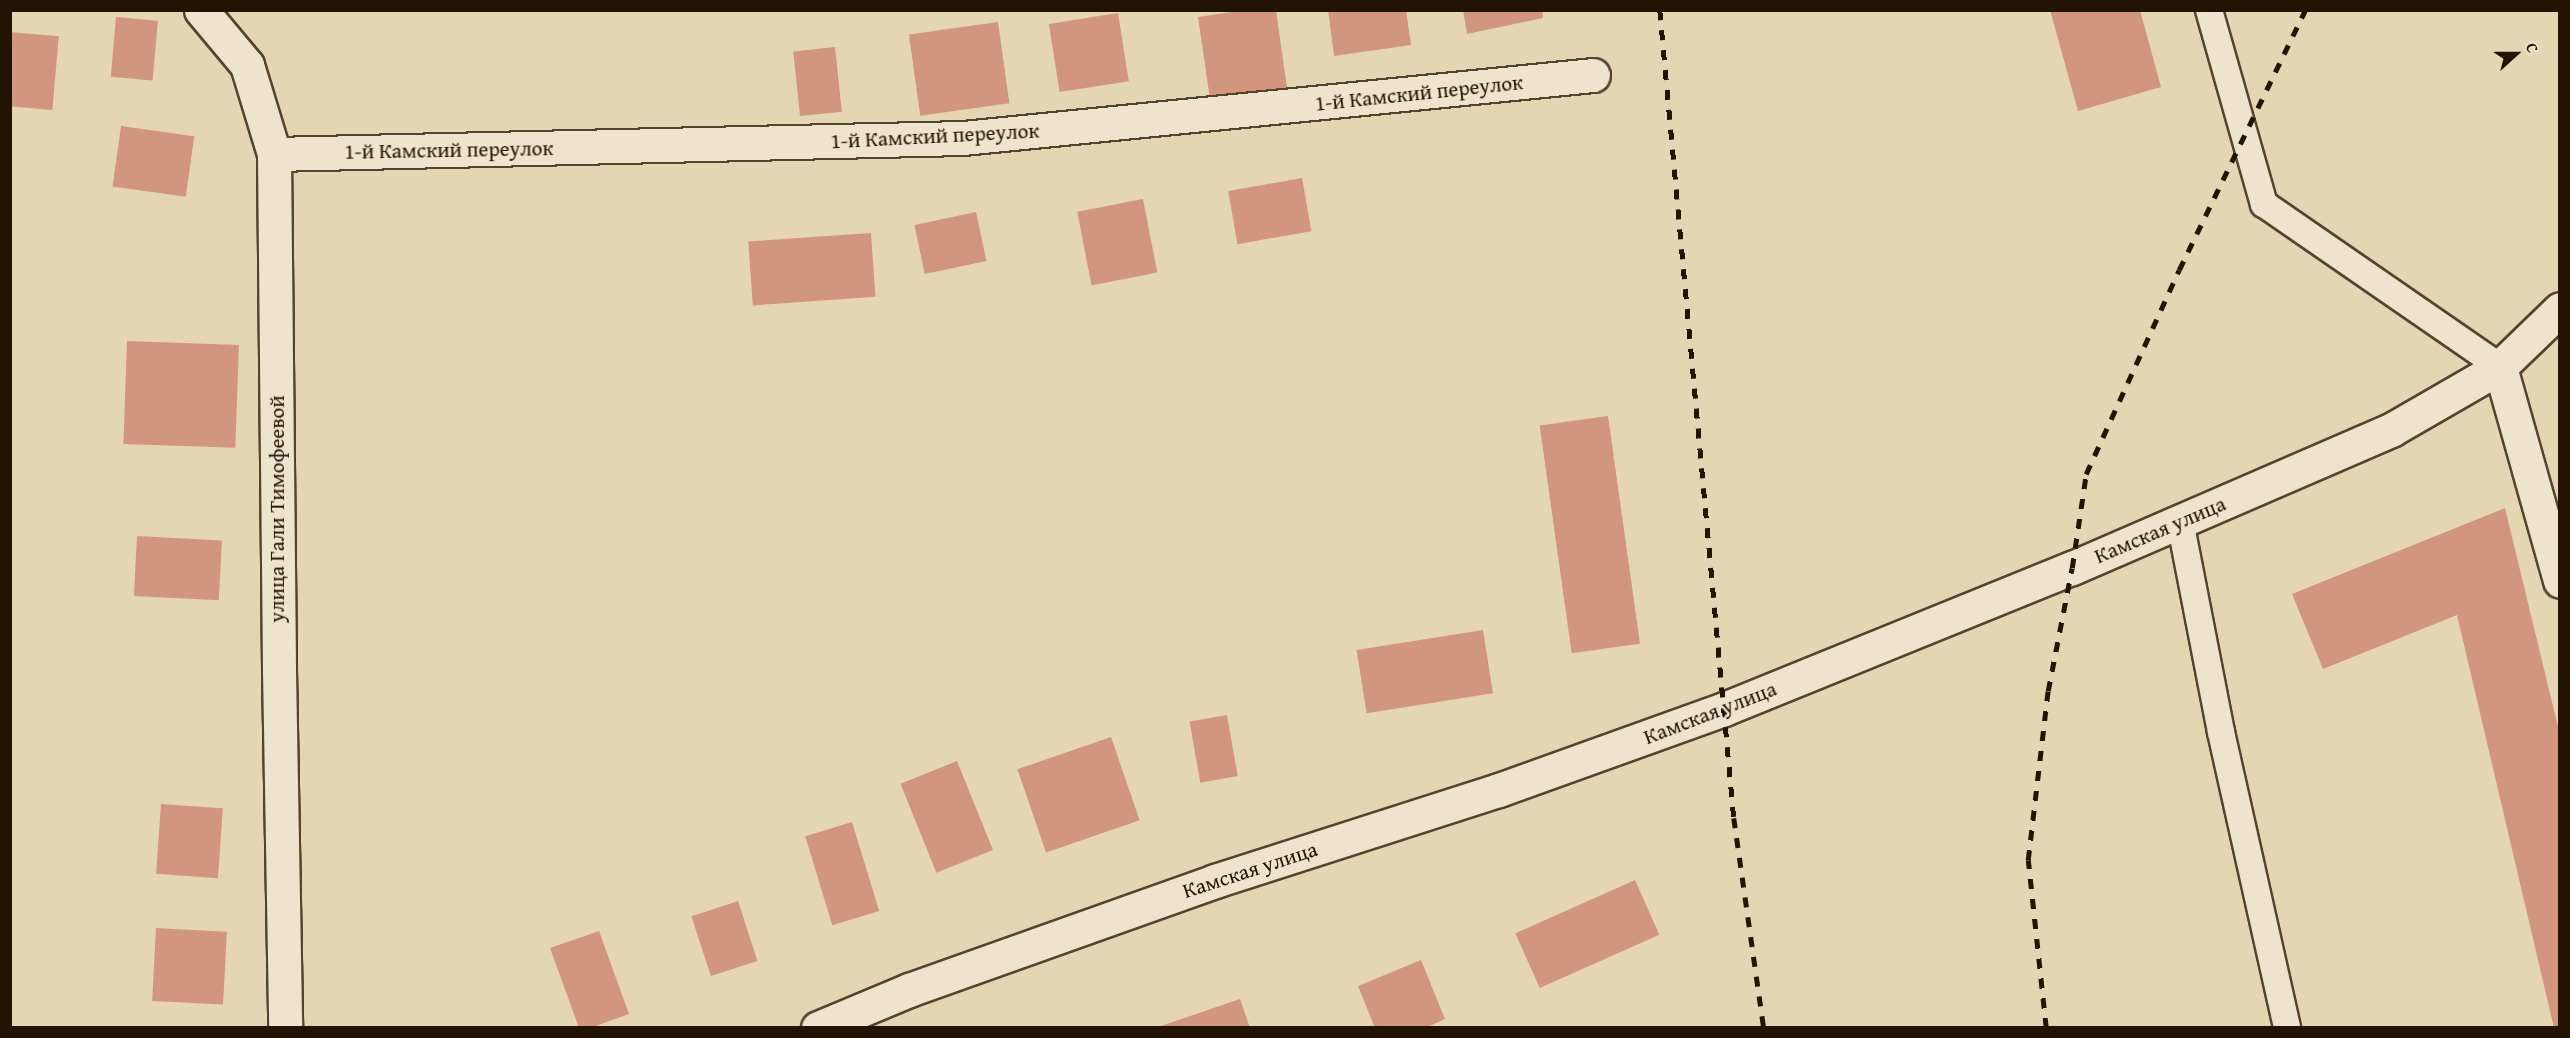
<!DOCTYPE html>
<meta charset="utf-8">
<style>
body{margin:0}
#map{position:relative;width:2570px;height:1038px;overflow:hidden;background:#e5d6b3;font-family:"Gentium Book Plus",serif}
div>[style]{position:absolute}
.building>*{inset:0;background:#d2967f;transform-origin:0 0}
.roads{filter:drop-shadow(2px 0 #53442f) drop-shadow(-2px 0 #53442f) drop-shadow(0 2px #53442f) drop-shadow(0 -2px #53442f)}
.lane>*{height:26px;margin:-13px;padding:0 13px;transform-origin:13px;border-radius:13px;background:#eee4ce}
.street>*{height:33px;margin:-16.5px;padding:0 16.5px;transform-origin:16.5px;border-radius:16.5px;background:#eee4ce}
.secondary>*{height:33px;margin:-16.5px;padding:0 16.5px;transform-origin:16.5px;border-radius:16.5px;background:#eee4ce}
.rail>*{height:4.5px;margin-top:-2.25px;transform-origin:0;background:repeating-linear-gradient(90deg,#221303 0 10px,transparent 0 20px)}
span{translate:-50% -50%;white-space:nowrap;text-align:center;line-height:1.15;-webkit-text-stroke:4.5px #eee4ce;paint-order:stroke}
.street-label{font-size:21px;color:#221303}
.frame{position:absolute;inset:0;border:12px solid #221303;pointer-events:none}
.north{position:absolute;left:2486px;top:24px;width:60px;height:60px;-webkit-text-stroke:4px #eee4ce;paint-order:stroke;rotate:69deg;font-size:16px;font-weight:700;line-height:24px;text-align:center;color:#221303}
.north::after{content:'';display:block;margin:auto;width:21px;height:27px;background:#221303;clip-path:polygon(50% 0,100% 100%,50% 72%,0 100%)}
</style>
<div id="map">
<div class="building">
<i style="clip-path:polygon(1245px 10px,1276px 10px,1287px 88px,1210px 99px,1198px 17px)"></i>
<i style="clip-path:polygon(1328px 10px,1406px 10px,1411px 45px,1334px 56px)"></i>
<i style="clip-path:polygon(1463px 10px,1542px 10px,1543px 18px,1467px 34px)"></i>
<i style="clip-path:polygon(2050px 10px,2140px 10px,2161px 87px,2078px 111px)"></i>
<i style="left:1118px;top:13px;width:69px;height:70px;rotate:81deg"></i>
<i style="left:116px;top:17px;width:42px;height:60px;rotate:5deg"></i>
<i style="left:998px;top:22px;width:82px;height:90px;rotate:82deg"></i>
<i style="left:10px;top:32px;width:49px;height:74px;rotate:5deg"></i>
<i style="left:835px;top:47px;width:65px;height:42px;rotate:84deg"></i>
<i style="left:121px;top:126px;width:74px;height:61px;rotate:8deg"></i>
<i style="left:1302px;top:178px;width:54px;height:75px;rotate:80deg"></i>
<i style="left:1143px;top:199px;width:75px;height:67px;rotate:79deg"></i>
<i style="left:976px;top:212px;width:50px;height:63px;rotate:78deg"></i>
<i style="left:871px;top:233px;width:64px;height:123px;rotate:86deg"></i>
<i style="left:127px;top:341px;width:112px;height:103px;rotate:2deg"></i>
<i style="left:1608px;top:416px;width:230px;height:69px;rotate:82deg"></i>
<i style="clip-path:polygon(2505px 508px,2560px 735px,2560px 1028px,2554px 1028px,2457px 615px,2323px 669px,2292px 594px)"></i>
<i style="left:137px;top:536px;width:85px;height:60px;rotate:3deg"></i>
<i style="left:1483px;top:630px;width:64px;height:128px;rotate:81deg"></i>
<i style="left:1227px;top:715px;width:62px;height:38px;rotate:80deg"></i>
<i style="left:1111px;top:737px;width:88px;height:99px;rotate:71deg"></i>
<i style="left:957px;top:761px;width:96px;height:61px;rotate:68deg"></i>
<i style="left:161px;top:804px;width:62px;height:70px;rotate:4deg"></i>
<i style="left:852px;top:822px;width:93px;height:49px;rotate:73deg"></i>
<i style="left:1635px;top:880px;width:60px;height:131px;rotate:66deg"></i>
<i style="left:738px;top:901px;width:63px;height:49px;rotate:72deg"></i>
<i style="left:156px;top:928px;width:71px;height:73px;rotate:3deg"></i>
<i style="clip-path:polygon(599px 931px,629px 1014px,590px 1028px,579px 1028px,550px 948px)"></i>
<i style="clip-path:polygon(1421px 960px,1445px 1019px,1425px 1028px,1375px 1028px,1358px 986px)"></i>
<i style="clip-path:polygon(1240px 999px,1250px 1028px,1158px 1028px,1158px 1027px)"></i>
</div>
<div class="roads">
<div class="lane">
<i style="left:2209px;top:10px;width:202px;rotate:74.2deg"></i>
<i style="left:2264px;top:204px;width:287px;rotate:34.6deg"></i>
<i style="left:2180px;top:521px;width:215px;rotate:79deg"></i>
<i style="left:2221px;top:732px;width:303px;rotate:77.4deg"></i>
</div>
<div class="street">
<i style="left:201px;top:10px;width:72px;rotate:50.1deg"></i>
<i style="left:247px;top:65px;width:93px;rotate:73.1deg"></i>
<i style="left:274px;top:154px;width:516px;rotate:89.44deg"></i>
<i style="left:279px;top:670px;width:358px;rotate:89deg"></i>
<i style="left:274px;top:154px;width:689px;rotate:-1.33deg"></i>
<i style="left:963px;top:138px;width:633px;rotate:-5.71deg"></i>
<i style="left:2500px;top:367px;width:222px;rotate:74.3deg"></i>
</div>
<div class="secondary">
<i style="left:818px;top:1028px;width:99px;rotate:-22.7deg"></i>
<i style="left:909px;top:990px;width:325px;rotate:-19.6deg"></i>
<i style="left:1215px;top:881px;width:298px;rotate:-17.8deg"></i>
<i style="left:1499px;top:790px;width:239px;rotate:-19.8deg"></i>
<i style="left:1724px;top:709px;width:375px;rotate:-22.1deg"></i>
<i style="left:2072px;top:568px;width:348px;rotate:-23.4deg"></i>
<i style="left:2391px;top:430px;width:126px;rotate:-30deg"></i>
<i style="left:2500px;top:367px;width:83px;rotate:-44deg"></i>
</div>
</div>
<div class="rail">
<i style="left:1660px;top:10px;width:811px;rotate:84.77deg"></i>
<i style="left:1734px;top:818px;width:212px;rotate:81.9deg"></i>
<i style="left:2046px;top:1028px;width:169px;rotate:-96.1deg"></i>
<i style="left:2028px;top:860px;width:170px;rotate:-83.3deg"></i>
<i style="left:2048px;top:691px;width:125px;rotate:-79deg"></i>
<i style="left:2072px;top:568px;width:95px;rotate:-81.5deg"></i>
<i style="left:2086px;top:474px;width:224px;rotate:-65.5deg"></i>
<i style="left:2179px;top:270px;width:289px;rotate:-64.1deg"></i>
</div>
<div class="street-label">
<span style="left:1419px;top:93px;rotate:-6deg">1-й Камский переулок</span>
<span style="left:935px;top:136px;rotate:-3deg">1-й Камский переулок</span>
<span style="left:449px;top:150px;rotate:-1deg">1-й Камский переулок</span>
<span style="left:277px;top:509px;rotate:-90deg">улица Гали Тимофеевой</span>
<span style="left:2160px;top:530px;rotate:-23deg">Камская улица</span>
<span style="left:1710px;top:713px;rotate:-21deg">Камская улица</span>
<span style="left:1250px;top:870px;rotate:-18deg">Камская улица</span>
</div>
<div class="frame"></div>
<div class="north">С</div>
</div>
